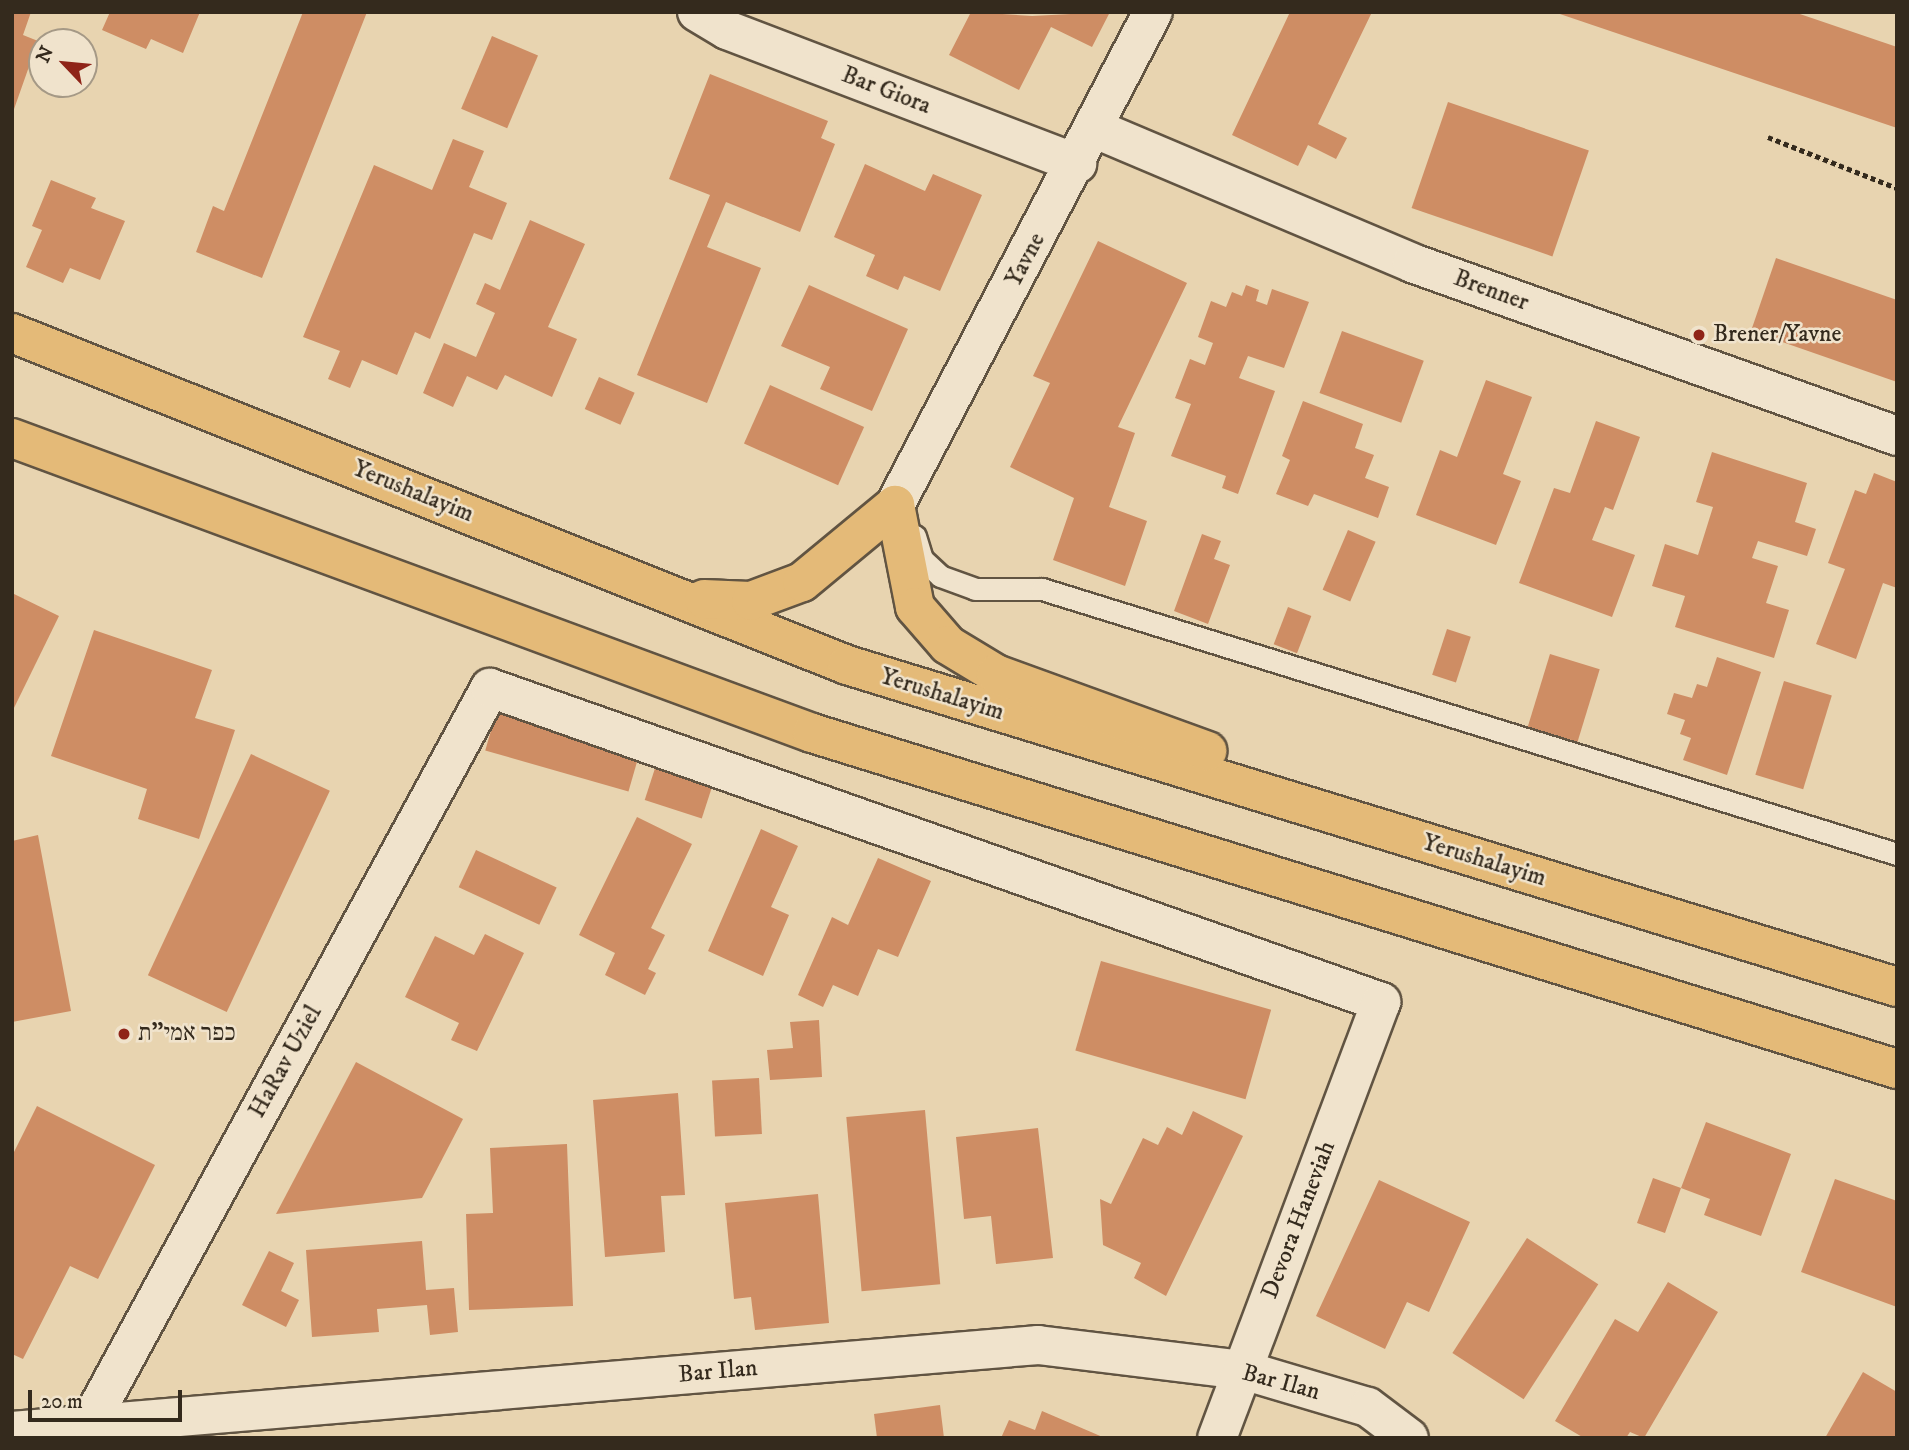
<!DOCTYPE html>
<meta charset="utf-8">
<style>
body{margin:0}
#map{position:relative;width:1909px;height:1450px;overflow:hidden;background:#e8d4b0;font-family:"IM FELL DW Pica","Frank Ruhl Libre",serif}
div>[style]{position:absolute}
.building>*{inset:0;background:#ce8d64;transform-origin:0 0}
.path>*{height:4.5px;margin-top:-2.25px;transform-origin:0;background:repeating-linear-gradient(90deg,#342a1d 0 5px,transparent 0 8.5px)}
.roads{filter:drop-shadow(2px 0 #615442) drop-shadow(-2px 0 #615442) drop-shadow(0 2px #615442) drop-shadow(0 -2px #615442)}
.service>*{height:21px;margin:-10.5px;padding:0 10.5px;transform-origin:10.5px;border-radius:10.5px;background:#f0e3cc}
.minor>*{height:38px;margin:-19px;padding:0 19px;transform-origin:19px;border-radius:19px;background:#f0e3cc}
.trunk>*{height:38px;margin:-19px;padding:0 19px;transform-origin:19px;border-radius:19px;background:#e4ba78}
.dots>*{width:19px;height:19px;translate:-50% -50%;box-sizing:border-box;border:4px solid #f0e3cc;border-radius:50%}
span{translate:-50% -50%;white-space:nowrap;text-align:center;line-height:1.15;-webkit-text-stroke:5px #f0e3cc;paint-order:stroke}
.street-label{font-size:24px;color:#342a1d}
.poi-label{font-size:24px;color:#342a1d}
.left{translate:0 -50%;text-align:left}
.frame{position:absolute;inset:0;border:14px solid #342a1d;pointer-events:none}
.north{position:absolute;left:28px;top:28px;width:70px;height:70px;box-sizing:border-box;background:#f0e3cc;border:2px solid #a59986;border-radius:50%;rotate:296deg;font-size:19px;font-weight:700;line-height:28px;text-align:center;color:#342a1d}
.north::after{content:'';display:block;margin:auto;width:24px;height:32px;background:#8f2418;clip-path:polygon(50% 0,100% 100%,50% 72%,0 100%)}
.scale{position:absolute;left:28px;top:1390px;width:154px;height:32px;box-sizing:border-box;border:4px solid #342a1d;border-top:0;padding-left:9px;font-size:21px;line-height:24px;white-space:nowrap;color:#342a1d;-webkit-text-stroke:5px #f0e3cc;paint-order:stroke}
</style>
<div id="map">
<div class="building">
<i style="clip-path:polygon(12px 12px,31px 12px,23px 35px,38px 41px,13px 112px)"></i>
<i style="clip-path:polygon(110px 12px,200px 12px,183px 53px,151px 39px,146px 49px,102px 30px)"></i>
<i style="clip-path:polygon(303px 12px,367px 12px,262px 278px,196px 252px,213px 206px,224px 211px)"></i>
<i style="clip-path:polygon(971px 12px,1032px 16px,1110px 12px,1092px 47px,1051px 27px,1019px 90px,949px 55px)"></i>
<i style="clip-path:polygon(1290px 12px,1372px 12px,1318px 124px,1347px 138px,1336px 159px,1308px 145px,1298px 166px,1232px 135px)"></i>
<i style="clip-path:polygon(1554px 12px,1794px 12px,1897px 47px,1897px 128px)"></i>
<i style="left:492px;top:36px;width:50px;height:79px;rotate:23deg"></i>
<i style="clip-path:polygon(710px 74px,828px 121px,821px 138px,835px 144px,800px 232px,726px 202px,707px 247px,761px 268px,707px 403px,637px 375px,710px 195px,669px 179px)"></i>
<i style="left:1448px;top:102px;width:149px;height:112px;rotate:19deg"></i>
<i style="clip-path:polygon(453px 139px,484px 151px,469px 187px,507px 203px,492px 240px,474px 233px,430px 339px,415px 332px,397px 375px,362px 360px,350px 388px,328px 379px,340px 351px,303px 337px,374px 165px,432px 190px)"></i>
<i style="clip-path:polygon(865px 164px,925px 191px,933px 174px,982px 195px,940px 291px,904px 276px,898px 290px,866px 276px,875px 255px,834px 237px)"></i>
<i style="clip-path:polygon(51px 180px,96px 198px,91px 208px,125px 221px,100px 280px,70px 268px,63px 283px,26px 267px,42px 230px,32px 226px)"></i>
<i style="clip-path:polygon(530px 220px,585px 244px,548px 327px,577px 339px,552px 397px,505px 375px,497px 390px,467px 376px,453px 407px,423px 393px,444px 343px,476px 357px,495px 313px,476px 304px,485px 283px,500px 290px)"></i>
<i style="clip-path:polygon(1098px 241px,1187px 283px,1118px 427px,1135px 433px,1109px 507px,1147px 521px,1125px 586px,1053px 560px,1074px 498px,1010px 467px,1050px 383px,1033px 376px)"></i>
<i style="clip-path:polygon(1776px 258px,1897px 300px,1897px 382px,1751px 331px)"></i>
<i style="clip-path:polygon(809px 285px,908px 329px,872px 411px,820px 389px,830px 367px,781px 346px)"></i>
<i style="clip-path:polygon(1246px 285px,1259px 290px,1256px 301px,1267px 305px,1272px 289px,1309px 302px,1284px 368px,1248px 356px,1239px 378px,1275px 391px,1238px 494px,1222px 488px,1226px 476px,1171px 456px,1191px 404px,1175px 398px,1190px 359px,1205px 365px,1213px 343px,1198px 337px,1211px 301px,1226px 307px,1232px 292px,1242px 296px)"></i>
<i style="left:1342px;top:331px;width:87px;height:66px;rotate:20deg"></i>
<i style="left:599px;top:377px;width:39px;height:35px;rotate:24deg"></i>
<i style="clip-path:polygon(1486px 380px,1532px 397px,1503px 474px,1521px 481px,1496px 545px,1416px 515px,1440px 450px,1457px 457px)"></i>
<i style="left:770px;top:385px;width:103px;height:64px;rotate:24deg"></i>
<i style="clip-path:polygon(1303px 401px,1363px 424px,1355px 448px,1374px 455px,1365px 478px,1389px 487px,1378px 518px,1314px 494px,1308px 506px,1276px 494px,1290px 460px,1282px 456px)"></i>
<i style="clip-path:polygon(1596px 421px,1640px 437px,1613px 510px,1605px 507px,1592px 540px,1635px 555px,1612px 617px,1519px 583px,1554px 488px,1570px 493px)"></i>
<i style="clip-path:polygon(1712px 452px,1807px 483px,1795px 522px,1816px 529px,1807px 556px,1758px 541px,1752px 558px,1778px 566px,1766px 603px,1789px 610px,1774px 658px,1675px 627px,1685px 596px,1652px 586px,1665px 544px,1698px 555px,1713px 507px,1696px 502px)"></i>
<i style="clip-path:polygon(1874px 473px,1897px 482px,1897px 588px,1883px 583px,1856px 659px,1816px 644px,1845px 569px,1828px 563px,1855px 490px,1866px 494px)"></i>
<i style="left:1348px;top:530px;width:30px;height:65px;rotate:23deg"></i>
<i style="clip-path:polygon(1202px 534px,1221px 541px,1214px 559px,1230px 565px,1208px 624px,1174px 611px)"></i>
<i style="clip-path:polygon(12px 593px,59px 616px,12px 712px)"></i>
<i style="left:1288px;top:607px;width:25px;height:40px;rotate:21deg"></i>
<i style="left:1447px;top:629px;width:25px;height:48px;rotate:18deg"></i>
<i style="clip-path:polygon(94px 630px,212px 670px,195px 718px,235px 730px,199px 839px,138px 819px,147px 789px,51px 756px)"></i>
<i style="left:1550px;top:654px;width:52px;height:76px;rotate:17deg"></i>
<i style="clip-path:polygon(1717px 657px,1761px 672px,1727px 775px,1683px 760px,1691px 738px,1680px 734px,1685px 720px,1667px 714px,1674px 693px,1692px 698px,1697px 684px,1707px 687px)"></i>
<i style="left:1784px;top:681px;width:50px;height:98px;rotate:17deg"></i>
<i style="left:496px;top:713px;width:149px;height:39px;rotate:16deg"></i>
<i style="left:251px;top:754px;width:87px;height:244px;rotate:25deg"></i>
<i style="left:658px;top:759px;width:60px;height:43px;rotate:18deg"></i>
<i style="clip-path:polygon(637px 817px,692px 844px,651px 928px,665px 935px,648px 969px,656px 973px,645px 995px,605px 975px,615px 953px,579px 935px)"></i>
<i style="clip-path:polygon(761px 829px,798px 846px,771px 907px,789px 915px,763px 976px,708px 951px)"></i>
<i style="clip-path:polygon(38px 835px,71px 1011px,12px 1022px,12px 841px)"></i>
<i style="left:476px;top:850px;width:89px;height:41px;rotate:25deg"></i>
<i style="clip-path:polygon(878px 858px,931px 881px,898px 957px,878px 949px,858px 996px,833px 985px,823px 1007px,798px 995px,832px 917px,848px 925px)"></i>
<i style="clip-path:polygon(485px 934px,524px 953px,477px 1051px,451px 1040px,459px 1023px,405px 997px,435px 936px,474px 955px)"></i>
<i style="left:1101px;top:961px;width:177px;height:93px;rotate:16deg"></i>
<i style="clip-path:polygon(819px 1020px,822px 1077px,770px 1080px,767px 1050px,793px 1048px,790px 1022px)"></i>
<i style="clip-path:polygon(356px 1062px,463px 1119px,422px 1198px,276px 1214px)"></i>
<i style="left:759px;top:1078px;width:56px;height:47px;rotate:87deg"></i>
<i style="clip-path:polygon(678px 1093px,685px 1195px,661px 1196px,665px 1252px,605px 1257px,593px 1100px)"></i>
<i style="clip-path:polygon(37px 1106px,155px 1165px,98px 1279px,70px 1266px,23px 1359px,12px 1354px,12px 1156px)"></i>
<i style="left:925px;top:1110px;width:175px;height:79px;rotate:85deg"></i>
<i style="clip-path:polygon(1193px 1111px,1243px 1136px,1166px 1296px,1134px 1278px,1141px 1263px,1103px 1245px,1100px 1199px,1111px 1204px,1143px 1138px,1158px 1145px,1167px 1127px,1182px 1135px)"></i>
<i style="clip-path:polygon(1706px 1122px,1791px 1154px,1761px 1236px,1704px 1215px,1710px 1199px,1681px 1188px,1665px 1233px,1637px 1223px,1653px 1178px,1681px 1188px)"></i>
<i style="clip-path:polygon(1038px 1128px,1053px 1258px,996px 1264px,991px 1216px,964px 1219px,956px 1137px)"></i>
<i style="clip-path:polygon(567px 1144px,573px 1306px,469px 1310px,466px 1214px,493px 1213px,490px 1148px)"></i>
<i style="clip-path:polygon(1835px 1179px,1897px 1201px,1897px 1307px,1801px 1272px)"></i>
<i style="clip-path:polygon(1379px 1180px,1470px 1222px,1429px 1312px,1407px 1302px,1385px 1349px,1316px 1316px)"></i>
<i style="clip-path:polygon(818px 1194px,829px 1323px,755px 1330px,751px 1297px,734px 1299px,725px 1203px)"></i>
<i style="left:1527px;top:1238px;width:85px;height:137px;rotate:33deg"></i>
<i style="clip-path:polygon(422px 1241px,426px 1290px,454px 1288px,458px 1332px,430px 1335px,427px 1305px,377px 1309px,379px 1332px,312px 1337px,306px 1250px)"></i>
<i style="clip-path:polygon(269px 1251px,294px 1263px,281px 1291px,299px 1300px,286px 1327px,242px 1305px)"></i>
<i style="clip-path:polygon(1668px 1282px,1718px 1312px,1644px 1438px,1630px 1432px,1626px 1438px,1584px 1438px,1555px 1421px,1615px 1319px,1638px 1332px)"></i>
<i style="clip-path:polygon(1863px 1372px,1897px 1392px,1897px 1438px,1825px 1438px)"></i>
<i style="clip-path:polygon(940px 1405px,944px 1438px,877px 1438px,874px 1414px)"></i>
<i style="clip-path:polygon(1042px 1411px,1105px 1438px,1001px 1438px,1009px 1420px,1035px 1430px)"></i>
</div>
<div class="path">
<i style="left:1768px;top:137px;width:139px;rotate:21.6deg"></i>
</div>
<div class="roads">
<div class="service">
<i style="left:915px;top:536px;width:24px;rotate:73deg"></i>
<i style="left:922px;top:559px;width:25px;rotate:43deg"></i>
<i style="left:940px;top:576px;width:37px;rotate:20deg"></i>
<i style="left:975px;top:589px;width:67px"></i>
<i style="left:1042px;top:589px;width:895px;rotate:17.22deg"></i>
</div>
<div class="minor">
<i style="left:697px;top:12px;width:35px;rotate:31deg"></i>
<i style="left:727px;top:30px;width:375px;rotate:20.9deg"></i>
<i style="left:1093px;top:128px;width:346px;rotate:22.9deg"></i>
<i style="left:1412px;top:263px;width:515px;rotate:19.63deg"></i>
<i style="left:895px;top:505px;width:556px;rotate:-62.38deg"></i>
<i style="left:12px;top:1431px;width:1030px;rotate:-4.79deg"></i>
<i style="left:1038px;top:1345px;width:207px;rotate:7deg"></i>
<i style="left:1243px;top:1370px;width:130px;rotate:16.5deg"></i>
<i style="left:1368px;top:1407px;width:51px;rotate:37.1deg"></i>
<i style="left:93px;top:1438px;width:16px;rotate:-101deg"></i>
<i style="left:90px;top:1422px;width:836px;rotate:-61.41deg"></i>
<i style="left:490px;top:688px;width:945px;rotate:19.41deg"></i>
<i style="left:1381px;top:1002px;width:466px;rotate:110.6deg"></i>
</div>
<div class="trunk">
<i style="left:12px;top:333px;width:899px;rotate:21.68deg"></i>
<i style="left:847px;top:665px;width:1098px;rotate:17.05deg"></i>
<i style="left:12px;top:438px;width:853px;rotate:20.24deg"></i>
<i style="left:812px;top:733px;width:1136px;rotate:17.21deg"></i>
<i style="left:895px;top:505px;width:104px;rotate:78.9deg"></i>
<i style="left:915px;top:607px;width:50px;rotate:49deg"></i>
<i style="left:948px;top:645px;width:56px;rotate:31.1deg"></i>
<i style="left:996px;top:674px;width:225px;rotate:20deg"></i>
<i style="left:704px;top:599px;width:47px;rotate:2.4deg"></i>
<i style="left:751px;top:601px;width:54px;rotate:-20.4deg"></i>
<i style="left:802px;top:582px;width:121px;rotate:-39.6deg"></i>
</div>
</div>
<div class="dots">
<i style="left:1699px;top:335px;background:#8f2418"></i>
<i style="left:124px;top:1034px;background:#8f2418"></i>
</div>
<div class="street-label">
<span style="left:886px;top:91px;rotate:21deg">Bar Giora</span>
<span style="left:1026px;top:260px;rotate:-62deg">Yavne</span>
<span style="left:1491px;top:291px;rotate:20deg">Brenner</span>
<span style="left:413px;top:492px;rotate:22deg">Yerushalayim</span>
<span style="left:942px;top:695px;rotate:17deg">Yerushalayim</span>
<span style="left:1484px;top:861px;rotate:17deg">Yerushalayim</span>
<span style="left:286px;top:1062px;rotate:-61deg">HaRav Uziel</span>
<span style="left:1299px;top:1220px;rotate:-69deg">Devora Haneviah</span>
<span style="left:718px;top:1372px;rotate:-5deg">Bar Ilan</span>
<span style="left:1281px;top:1383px;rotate:15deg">Bar Ilan</span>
</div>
<div class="poi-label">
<span class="left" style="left:1713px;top:335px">Brener/Yavne</span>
<span class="left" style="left:138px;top:1034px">כפר אמי"ת</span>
</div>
<div class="frame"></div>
<div class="north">N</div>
<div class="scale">20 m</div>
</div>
